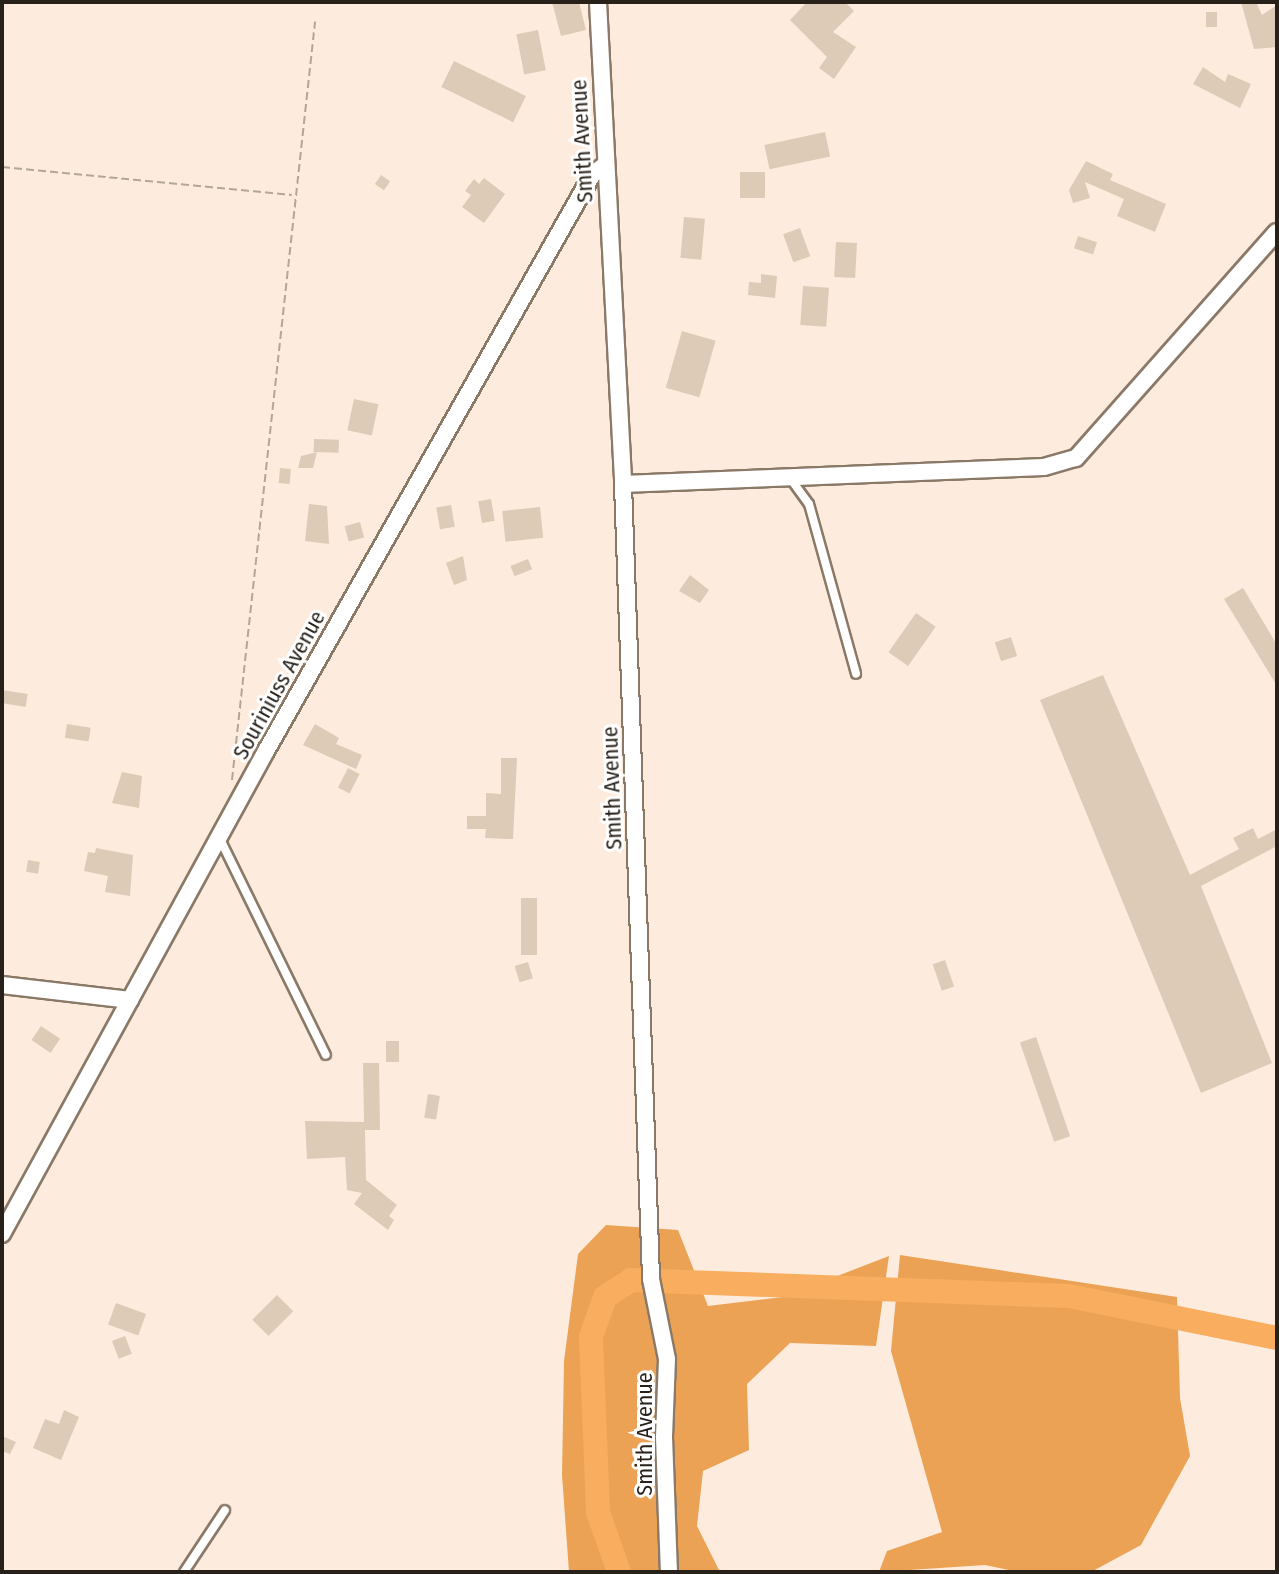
<!DOCTYPE html>
<style>
body{margin:0}
#map{position:relative;width:1279px;height:1574px;overflow:hidden;background:#fdecdd;font-family:"Fira Sans Condensed",sans-serif}
div>[style]{position:absolute}
.forest>*{inset:0;background:#eca254}
.river>*{height:24px;margin:-12px;padding:0 12px;transform-origin:12px;border-radius:12px;background:#f8ad5f}
.building>*{inset:0;background:#ddcab7;transform-origin:0 0}
.path>*{height:2px;margin-top:-1px;transform-origin:0;background:repeating-linear-gradient(90deg,#b2a599 0 8px,transparent 0 12px)}
.roads{filter:drop-shadow(2px 0 #8b7968) drop-shadow(-2px 0 #8b7968) drop-shadow(0 2px #8b7968) drop-shadow(0 -2px #8b7968)}
.service>*{height:8px;margin:-4px;padding:0 4px;transform-origin:4px;border-radius:4px;background:#fff}
.minor>*{height:16px;margin:-8px;padding:0 8px;transform-origin:8px;border-radius:8px;background:#fff}
span{translate:-50% -50%;white-space:nowrap;text-align:center;line-height:1.15;-webkit-text-stroke:6px #fff;paint-order:stroke}
.street-label{font-size:22px;color:#28211a}
.frame{position:absolute;inset:0;border:4px solid #28211a;pointer-events:none}
</style>
<div id="map">
<div class="forest">
<i style="clip-path:polygon(606px 1225px,678px 1230px,708px 1306px,783px 1297px,889px 1256px,876px 1346px,790px 1343px,747px 1384px,749px 1450px,703px 1471px,697px 1526px,720px 1572px,569px 1572px,562px 1475px,564px 1361px,578px 1254px)"></i>
<i style="clip-path:polygon(900px 1255px,1177px 1297px,1180px 1398px,1190px 1456px,1141px 1545px,1091px 1572px,1018px 1572px,985px 1565px,879px 1572px,887px 1551px,942px 1532px,891px 1351px)"></i>
</div>
<div class="river">
<i style="left:619px;top:1572px;width:64px;rotate:-109.3deg"></i>
<i style="left:598px;top:1512px;width:175px;rotate:-92.3deg"></i>
<i style="left:591px;top:1337px;width:42px;rotate:-70.7deg"></i>
<i style="left:605px;top:1297px;width:31px;rotate:-33deg"></i>
<i style="left:631px;top:1280px;width:438px;rotate:2.1deg"></i>
<i style="left:1069px;top:1296px;width:212px;rotate:11.4deg"></i>
</div>
<div class="building">
<i style="clip-path:polygon(552px 2px,579px 2px,586px 30px,561px 36px)"></i>
<i style="clip-path:polygon(807px 2px,845px 2px,854px 11px,833px 32px,856px 47px,834px 79px,819px 68px,827px 57px,790px 20px)"></i>
<i style="clip-path:polygon(1241px 2px,1256px 2px,1262px 15px,1277px 5px,1277px 47px,1254px 49px)"></i>
<i style="left:1206px;top:12px;width:11px;height:15px"></i>
<i style="left:538px;top:30px;width:41px;height:22px;rotate:79deg"></i>
<i style="left:454px;top:61px;width:80px;height:29px;rotate:26deg"></i>
<i style="clip-path:polygon(1203px 67px,1225px 82px,1228px 74px,1251px 84px,1240px 108px,1193px 84px)"></i>
<i style="left:825px;top:132px;width:25px;height:62px;rotate:78deg"></i>
<i style="clip-path:polygon(1086px 161px,1113px 174px,1110px 180px,1166px 204px,1155px 232px,1117px 216px,1124px 199px,1085px 182px,1090px 198px,1073px 203px,1069px 190px)"></i>
<i style="left:740px;top:172px;width:25px;height:26px"></i>
<i style="left:381px;top:175px;width:11px;height:11px;rotate:34deg"></i>
<i style="clip-path:polygon(484px 178px,505px 194px,484px 223px,462px 207px,471px 195px,465px 191px,474px 179px,479px 184px)"></i>
<i style="left:684px;top:217px;width:21px;height:41px;rotate:5deg"></i>
<i style="left:800px;top:228px;width:30px;height:18px;rotate:70deg"></i>
<i style="left:1078px;top:236px;width:20px;height:13px;rotate:18deg"></i>
<i style="left:836px;top:242px;width:21px;height:35px;rotate:3deg"></i>
<i style="clip-path:polygon(761px 274px,777px 276px,775px 298px,748px 295px,749px 282px,761px 283px)"></i>
<i style="left:803px;top:286px;width:26px;height:39px;rotate:4deg"></i>
<i style="left:682px;top:331px;width:35px;height:59px;rotate:16deg"></i>
<i style="left:354px;top:399px;width:25px;height:32px;rotate:12deg"></i>
<i style="left:314px;top:439px;width:25px;height:13px;rotate:2deg"></i>
<i style="clip-path:polygon(317px 452px,313px 468px,298px 468px,301px 456px)"></i>
<i style="left:280px;top:468px;width:11px;height:15px;rotate:5deg"></i>
<i style="left:491px;top:499px;width:22px;height:13px;rotate:80deg"></i>
<i style="clip-path:polygon(309px 504px,327px 506px,329px 544px,305px 541px)"></i>
<i style="left:451px;top:505px;width:22px;height:15px;rotate:80deg"></i>
<i style="left:540px;top:507px;width:31px;height:38px;rotate:84deg"></i>
<i style="left:360px;top:522px;width:16px;height:16px;rotate:75deg"></i>
<i style="clip-path:polygon(463px 556px,467px 580px,454px 585px,446px 563px)"></i>
<i style="left:528px;top:559px;width:11px;height:19px;rotate:68deg"></i>
<i style="clip-path:polygon(690px 575px,709px 590px,700px 603px,679px 591px)"></i>
<i style="clip-path:polygon(1243px 588px,1277px 645px,1277px 686px,1224px 599px)"></i>
<i style="left:916px;top:613px;width:24px;height:48px;rotate:35deg"></i>
<i style="left:1011px;top:637px;width:20px;height:17px;rotate:72deg"></i>
<i style="clip-path:polygon(1103px 675px,1190px 875px,1239px 849px,1233px 838px,1253px 828px,1258px 839px,1277px 829px,1277px 846px,1201px 886px,1272px 1063px,1201px 1093px,1040px 700px)"></i>
<i style="left:2px;top:690px;width:26px;height:13px;rotate:9deg"></i>
<i style="left:67px;top:724px;width:24px;height:14px;rotate:9deg"></i>
<i style="clip-path:polygon(315px 724px,339px 738px,336px 744px,362px 755px,356px 769px,303px 745px)"></i>
<i style="clip-path:polygon(501px 758px,517px 758px,513px 839px,485px 838px,486px 829px,467px 829px,467px 816px,486px 816px,486px 793px,501px 794px)"></i>
<i style="left:348px;top:768px;width:13px;height:22px;rotate:27deg"></i>
<i style="clip-path:polygon(122px 772px,142px 776px,139px 808px,112px 803px)"></i>
<i style="clip-path:polygon(96px 848px,133px 855px,130px 896px,105px 892px,108px 876px,84px 871px,88px 852px,95px 853px)"></i>
<i style="left:28px;top:860px;width:12px;height:12px;rotate:9deg"></i>
<i style="left:521px;top:898px;width:16px;height:57px"></i>
<i style="left:945px;top:960px;width:28px;height:13px;rotate:71deg"></i>
<i style="left:528px;top:962px;width:17px;height:14px;rotate:73deg"></i>
<i style="left:41px;top:1026px;width:23px;height:17px;rotate:34deg"></i>
<i style="left:1036px;top:1037px;width:105px;height:17px;rotate:71deg"></i>
<i style="left:386px;top:1041px;width:13px;height:21px"></i>
<i style="clip-path:polygon(363px 1063px,379px 1063px,380px 1130px,365px 1130px,366px 1180px,397px 1205px,389px 1216px,394px 1220px,388px 1230px,354px 1204px,362px 1193px,347px 1190px,345px 1157px,307px 1159px,305px 1121px,364px 1122px)"></i>
<i style="left:428px;top:1094px;width:12px;height:24px;rotate:9deg"></i>
<i style="left:277px;top:1295px;width:23px;height:35px;rotate:45deg"></i>
<i style="left:116px;top:1303px;width:32px;height:23px;rotate:20deg"></i>
<i style="left:125px;top:1336px;width:19px;height:14px;rotate:69deg"></i>
<i style="clip-path:polygon(64px 1410px,79px 1417px,61px 1460px,33px 1448px,45px 1419px,59px 1424px)"></i>
<i style="clip-path:polygon(2px 1436px,16px 1442px,10px 1454px,2px 1451px)"></i>
</div>
<div class="path">
<i style="left:2px;top:167px;width:291px;rotate:5.5deg"></i>
<i style="left:232px;top:780px;width:763px;rotate:-83.75deg"></i>
</div>
<div class="roads">
<div class="service">
<i style="left:790px;top:478px;width:32px;rotate:54deg"></i>
<i style="left:809px;top:504px;width:176px;rotate:74.5deg"></i>
<i style="left:221px;top:841px;width:238px;rotate:63.9deg"></i>
<i style="left:184px;top:1572px;width:74px;rotate:-56.5deg"></i>
</div>
<div class="minor">
<i style="left:598px;top:2px;width:483px;rotate:87deg"></i>
<i style="left:623px;top:484px;width:795px;rotate:87.98deg"></i>
<i style="left:651px;top:1279px;width:82px;rotate:78.7deg"></i>
<i style="left:667px;top:1359px;width:78px;rotate:92.2deg"></i>
<i style="left:664px;top:1437px;width:135px;rotate:87.9deg"></i>
<i style="left:623px;top:484px;width:421px;rotate:-2.3deg"></i>
<i style="left:1044px;top:467px;width:33px;rotate:-16deg"></i>
<i style="left:1076px;top:458px;width:302px;rotate:-48.4deg"></i>
<i style="left:2px;top:985px;width:129px;rotate:6.7deg"></i>
<i style="left:2px;top:1234px;width:550px;rotate:-61.34deg"></i>
<i style="left:266px;top:751px;width:662px;rotate:-60.49deg"></i>
<i style="left:592px;top:175px;width:16px;rotate:-38deg"></i>
</div>
</div>
<div class="street-label">
<span style="left:582px;top:141px;rotate:-93deg">Smith Avenue</span>
<span style="left:279px;top:685px;rotate:-61deg">Souriniuss Avenue</span>
<span style="left:612px;top:788px;rotate:-92deg">Smith Avenue</span>
<span style="left:645px;top:1434px;rotate:-90deg">Smith Avenue</span>
</div>
<div class="frame"></div>
</div>
